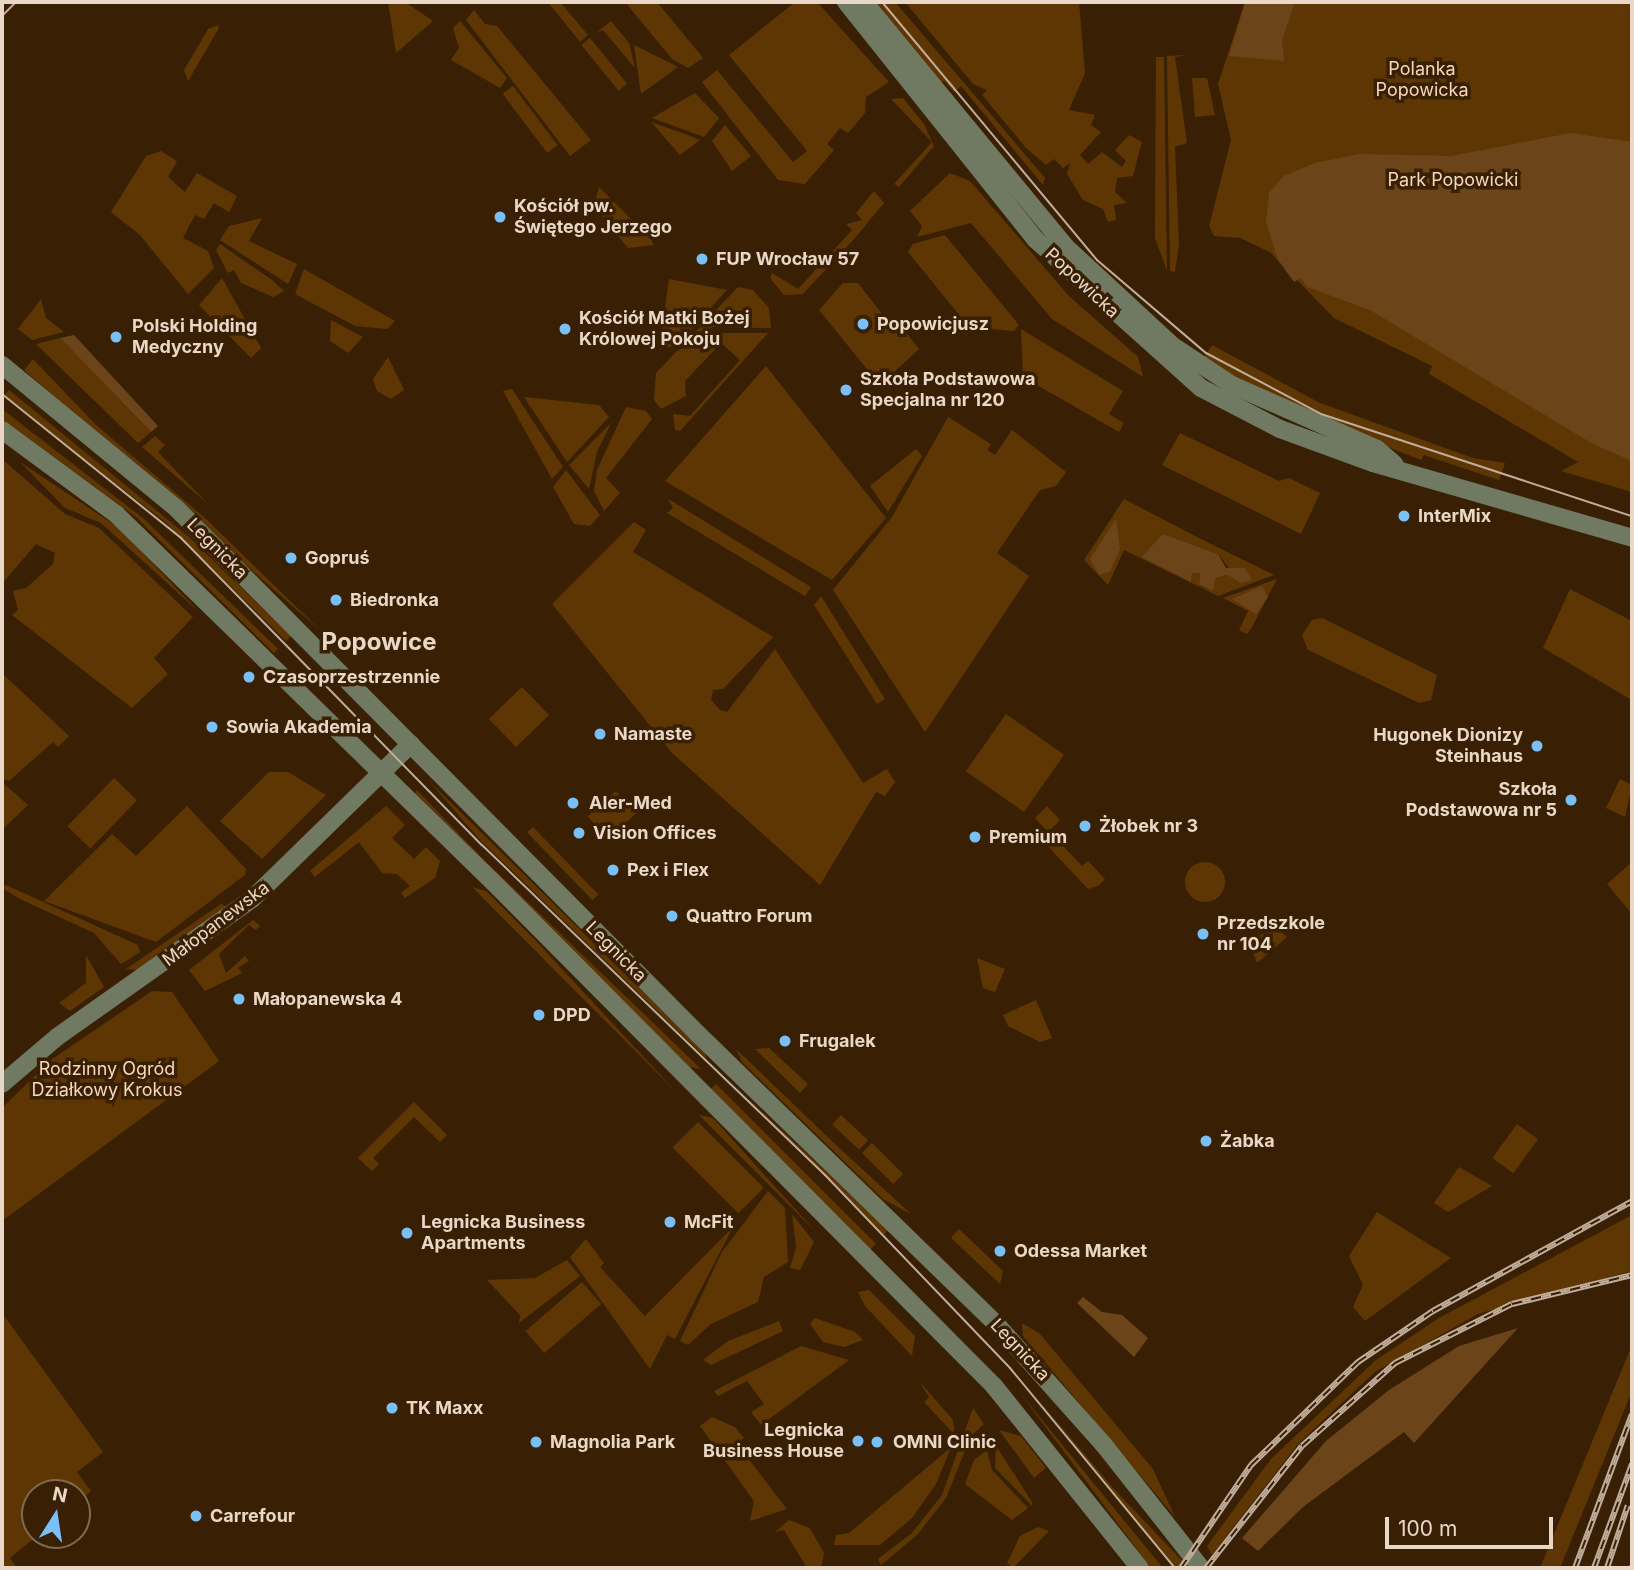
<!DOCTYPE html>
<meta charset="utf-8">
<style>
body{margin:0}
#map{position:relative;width:1634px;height:1570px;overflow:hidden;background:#392004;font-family:Inter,sans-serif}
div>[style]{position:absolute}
.green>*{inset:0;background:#5e3604;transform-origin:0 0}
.round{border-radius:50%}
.forest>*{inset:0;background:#6b441a}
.secondary>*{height:18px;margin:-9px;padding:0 9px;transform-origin:9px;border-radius:9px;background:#707961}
.tram>*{height:2px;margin:-1px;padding:0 1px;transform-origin:1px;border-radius:1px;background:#c0ad9b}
.rail>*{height:6px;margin-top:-3px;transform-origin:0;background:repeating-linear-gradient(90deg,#392004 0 10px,#c0ad9b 0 20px);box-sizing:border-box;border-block:2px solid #c0ad9b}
.dots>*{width:19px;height:19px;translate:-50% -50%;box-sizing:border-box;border:4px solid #392004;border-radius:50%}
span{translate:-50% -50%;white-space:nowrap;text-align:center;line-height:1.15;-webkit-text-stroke:7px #392004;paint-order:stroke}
.park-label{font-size:18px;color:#f7d8bc}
.poi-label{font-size:18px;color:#e9d8c8;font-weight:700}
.left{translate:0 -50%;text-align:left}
.right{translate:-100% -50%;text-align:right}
.street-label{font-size:18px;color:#e9d8c8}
.district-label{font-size:24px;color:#e9d8c8;font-weight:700}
.frame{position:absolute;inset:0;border:4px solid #e9d8c8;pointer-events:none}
.north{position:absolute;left:21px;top:1479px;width:70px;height:70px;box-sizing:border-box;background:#392004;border:2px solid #7f6a52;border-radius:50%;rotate:12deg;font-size:19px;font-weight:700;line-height:28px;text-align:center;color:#e9d8c8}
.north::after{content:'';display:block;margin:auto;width:24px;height:32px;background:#79bff8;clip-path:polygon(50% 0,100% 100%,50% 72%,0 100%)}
.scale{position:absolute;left:1385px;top:1517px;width:168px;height:32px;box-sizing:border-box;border:4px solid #e9d8c8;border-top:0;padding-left:9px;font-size:21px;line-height:24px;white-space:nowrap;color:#e9d8c8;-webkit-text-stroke:5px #392004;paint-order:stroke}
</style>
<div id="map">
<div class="green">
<i style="clip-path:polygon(388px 2px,405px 2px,433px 21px,396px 53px)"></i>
<i style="clip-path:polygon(548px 2px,560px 2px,588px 35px,580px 42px)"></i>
<i style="clip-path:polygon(625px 2px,657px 2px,703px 58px,688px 68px,672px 59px)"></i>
<i style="clip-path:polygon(795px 2px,817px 2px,889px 82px,866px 97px,865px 113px,848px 133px,840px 128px,827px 144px,834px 150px,805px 184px,778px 180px,702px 82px,717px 70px,793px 162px,807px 151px,729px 55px)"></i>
<i style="clip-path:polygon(870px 2px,895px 2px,1045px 178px,1043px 185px,961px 86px,954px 92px,944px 81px,938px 85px)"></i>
<i style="clip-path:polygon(905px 2px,1079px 2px,1085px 73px,1069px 110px,1095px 115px,1091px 125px,1101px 132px,1080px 155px,1088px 164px,1102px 152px,1122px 167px,1126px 161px,1115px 150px,1129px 135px,1142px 142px,1133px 176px,1117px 178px,1115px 192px,1127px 203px,1114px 205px,1116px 220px,1108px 222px,1103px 209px,1083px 200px,1067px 174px,1070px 163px,1063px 168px,1054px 159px,1046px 165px,1026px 148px,982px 95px,987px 90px,973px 84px)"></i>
<i style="clip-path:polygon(1245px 2px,1632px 2px,1632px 492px,1561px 471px,1578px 462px,1429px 374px,1432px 366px,1334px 318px,1270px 252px,1240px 238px,1214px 236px,1209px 226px,1231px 140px,1218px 84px)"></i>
<i style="clip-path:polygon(474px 10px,485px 24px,497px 26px,591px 140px,570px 156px,466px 20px)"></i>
<i style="clip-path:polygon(460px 21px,507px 78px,500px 88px,451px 60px,459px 48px,453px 28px)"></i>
<i style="clip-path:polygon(611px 21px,629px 43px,635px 68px,603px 30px,596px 33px)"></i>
<i style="clip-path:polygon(218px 25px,219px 28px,188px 81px,184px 70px,208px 29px)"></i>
<i style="left:590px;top:38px;width:59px;height:11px;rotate:51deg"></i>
<i style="clip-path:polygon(634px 45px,678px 67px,641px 94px)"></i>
<i style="clip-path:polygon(1187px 55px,1175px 57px,1187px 143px,1175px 147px,1179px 244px,1175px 272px,1170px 271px,1167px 56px)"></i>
<i style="clip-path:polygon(1156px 57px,1164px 57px,1167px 271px,1155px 238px)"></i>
<i style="clip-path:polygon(1192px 78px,1207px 78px,1215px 115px,1195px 117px)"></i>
<i style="left:513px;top:86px;width:74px;height:13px;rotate:53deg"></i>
<i style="clip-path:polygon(695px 93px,719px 118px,704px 137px,652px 118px)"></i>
<i style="clip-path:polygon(903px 98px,924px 124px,934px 146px,899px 187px,894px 184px,932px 142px,891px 99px)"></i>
<i style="clip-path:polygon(651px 122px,688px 135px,700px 140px,680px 155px)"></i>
<i style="clip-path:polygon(725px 125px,751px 156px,732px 171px,712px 141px)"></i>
<i style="clip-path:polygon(161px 151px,177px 161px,168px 177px,185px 192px,197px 173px,237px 196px,229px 212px,214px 203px,204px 219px,195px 215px,183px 238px,208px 251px,214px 268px,188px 294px,140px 235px,111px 212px,146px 156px)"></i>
<i style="clip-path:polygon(950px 173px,970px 181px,1068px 295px,1138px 357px,1143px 377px,1052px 319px,971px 223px,917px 237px,922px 226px,910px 211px)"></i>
<i style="clip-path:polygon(599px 187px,649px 237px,654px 245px,628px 248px,594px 206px)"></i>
<i style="clip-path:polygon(874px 191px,884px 203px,855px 238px,803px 294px,784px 295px,770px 278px,772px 273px,798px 289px,852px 230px,846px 224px,862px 220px,856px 213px)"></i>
<i style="clip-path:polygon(262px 218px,249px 241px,297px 264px,288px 284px,220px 240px,229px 226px)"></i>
<i style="clip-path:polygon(945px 235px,1019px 325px,1014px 331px,969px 327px,908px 252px,913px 244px)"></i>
<i style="clip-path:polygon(220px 244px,272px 280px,284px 291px,273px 297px,241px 283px,234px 270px,228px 273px,216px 250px)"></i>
<i style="clip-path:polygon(304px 269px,395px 321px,387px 329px,355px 326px,295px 294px)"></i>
<i style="clip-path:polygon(222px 278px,261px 348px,251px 358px,199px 305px)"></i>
<i style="clip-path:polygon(669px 279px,727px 290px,676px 346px,659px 349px)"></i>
<i style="clip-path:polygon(843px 283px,858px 283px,889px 323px,896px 320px,919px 349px,880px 385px,819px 310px)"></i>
<i style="clip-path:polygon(738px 287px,753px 290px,769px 308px,771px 328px,713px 327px,684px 344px)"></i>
<i style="clip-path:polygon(41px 299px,46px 318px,64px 332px,32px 340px,18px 329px)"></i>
<i style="clip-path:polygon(331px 320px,363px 337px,348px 353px,330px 341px)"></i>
<i style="clip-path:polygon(1021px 329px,1123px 391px,1109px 414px,1124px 423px,1119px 432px,1023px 377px)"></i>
<i style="clip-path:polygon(715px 333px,768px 333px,680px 431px,675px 430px,673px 414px,690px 416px,740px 360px,721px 343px,685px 381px,686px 396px,661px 409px,654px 400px,656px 373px,677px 351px)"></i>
<i style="clip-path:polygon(60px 338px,151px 432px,138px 443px,36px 344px)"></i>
<i style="clip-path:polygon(1212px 345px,1320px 403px,1473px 458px,1505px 463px,1499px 480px,1424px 455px,1421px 460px,1291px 409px,1203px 359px)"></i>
<i style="clip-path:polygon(388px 357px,404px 390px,391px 399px,377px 391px,373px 379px)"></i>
<i style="clip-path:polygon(33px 359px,95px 424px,206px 519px,322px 632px,24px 370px)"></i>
<i style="clip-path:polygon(766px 366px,886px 518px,832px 580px,665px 481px)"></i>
<i style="clip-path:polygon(512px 389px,563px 467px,552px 479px,503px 391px)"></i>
<i style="clip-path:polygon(9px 390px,189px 537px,291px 636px,286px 641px,165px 522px,25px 413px,5px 395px)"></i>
<i style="clip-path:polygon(524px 397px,599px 405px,609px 417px,567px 462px)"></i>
<i style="clip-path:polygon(626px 407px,646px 411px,652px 419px,606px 478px,620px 493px,604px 511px,594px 491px,597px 470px)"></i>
<i style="clip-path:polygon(2px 409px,144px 519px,278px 649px,274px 653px,136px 517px,2px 419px)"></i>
<i style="clip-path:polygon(948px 417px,991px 444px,987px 450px,995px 455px,1012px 430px,1066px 472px,1056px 486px,1040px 490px,997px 553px,1029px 576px,925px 732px,833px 590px,892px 517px)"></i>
<i style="clip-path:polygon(611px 423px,597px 452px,589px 489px,569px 465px)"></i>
<i style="clip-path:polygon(1180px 433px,1279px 481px,1289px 478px,1320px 493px,1301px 534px,1162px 465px)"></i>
<i style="clip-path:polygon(155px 436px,165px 445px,158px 452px,208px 504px,142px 447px)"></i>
<i style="clip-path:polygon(916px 449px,922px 456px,888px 512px,870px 486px)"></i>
<i style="clip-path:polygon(2px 459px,65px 514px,99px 528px,193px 617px,154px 658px,168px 674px,132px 708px,12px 615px,18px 610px,13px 591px,26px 588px,53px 564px,55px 553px,36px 544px,2px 584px)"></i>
<i style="clip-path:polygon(20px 462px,119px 528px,199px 612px,101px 523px,65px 508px)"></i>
<i style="clip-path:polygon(566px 470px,600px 515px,590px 526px,574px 524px,553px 487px)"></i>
<i style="clip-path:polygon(668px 499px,675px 503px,811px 587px,805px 596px,667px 513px,673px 508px)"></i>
<i style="clip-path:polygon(evenodd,1124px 499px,1201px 539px,1274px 575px,1218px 596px,1124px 550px,1108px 585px,1084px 560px,1124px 499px,1163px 534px,1218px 554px,1241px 583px,1227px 575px,1216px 578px,1213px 591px,1199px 586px,1200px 573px,1192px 572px,1191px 582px,1141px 557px,1163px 534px)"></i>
<i style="clip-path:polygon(634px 522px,646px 530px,633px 552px,773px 637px,723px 689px,713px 690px,711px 700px,720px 710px,727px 712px,775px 649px,863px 783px,887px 769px,895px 782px,885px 796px,876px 792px,820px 885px,672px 753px,552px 604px)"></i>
<i style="clip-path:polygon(1277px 579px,1252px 627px,1247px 634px,1239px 630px,1248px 611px,1223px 598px)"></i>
<i style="clip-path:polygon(1570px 589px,1632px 621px,1632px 700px,1543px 648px)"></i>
<i style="clip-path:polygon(821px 596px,885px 699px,877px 704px,814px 605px)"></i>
<i style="clip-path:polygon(1322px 618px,1437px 675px,1431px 700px,1419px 703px,1308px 650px,1302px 635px,1312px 620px)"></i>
<i style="clip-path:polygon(4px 675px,69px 736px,58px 747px,53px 742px,9px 781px,2px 779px)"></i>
<i style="left:522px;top:687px;width:39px;height:46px;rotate:46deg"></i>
<i style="left:1006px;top:714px;width:71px;height:70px;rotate:35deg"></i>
<i style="clip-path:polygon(269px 772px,288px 772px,326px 795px,262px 859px,220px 821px)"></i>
<i style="left:114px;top:778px;width:32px;height:67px;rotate:44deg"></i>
<i style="clip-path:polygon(1620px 779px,1632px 785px,1625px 817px,1606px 808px)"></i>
<i style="clip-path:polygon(428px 780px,705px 1053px,707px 1059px,480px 840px)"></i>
<i style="clip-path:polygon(2px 782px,28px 805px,2px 830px)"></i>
<i style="clip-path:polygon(417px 790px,481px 857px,701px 1069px,689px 1067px,415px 793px)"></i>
<i style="left:616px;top:791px;width:30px;height:38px;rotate:48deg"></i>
<i style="clip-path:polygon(187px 806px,246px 869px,245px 875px,156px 942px,44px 901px,112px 834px,136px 856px)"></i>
<i style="clip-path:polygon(386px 806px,405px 825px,392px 838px,414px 859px,426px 847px,440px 861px,435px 878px,405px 898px,401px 893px,410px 886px,397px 874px,382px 873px,359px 842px,315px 877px,310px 871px)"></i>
<i style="clip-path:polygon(1047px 806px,1060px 820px,1049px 831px,1082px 866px,1088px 861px,1105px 879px,1098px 886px,1088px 889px,1040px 838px,1047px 831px,1035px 818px)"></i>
<i style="left:533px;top:827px;width:94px;height:8px;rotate:46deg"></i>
<i class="round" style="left:1185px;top:862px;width:40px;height:40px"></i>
<i style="clip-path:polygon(1632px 862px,1632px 914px,1607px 884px)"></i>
<i style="clip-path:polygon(6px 885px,138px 945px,140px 952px,121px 964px,94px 933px,20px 899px,2px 888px)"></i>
<i style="clip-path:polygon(472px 887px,486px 891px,537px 942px,678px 1094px)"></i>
<i style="clip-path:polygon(221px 904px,227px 907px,143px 970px,126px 969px)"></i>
<i style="clip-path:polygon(253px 920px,260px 926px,256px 930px,249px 925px,219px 954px,226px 973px,245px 956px,249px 961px,238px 968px,242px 973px,205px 991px,189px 970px)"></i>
<i style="clip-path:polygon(1277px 928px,1287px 937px,1257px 963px,1248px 940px)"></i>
<i style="clip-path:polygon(86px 955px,104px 987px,70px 1011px,59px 1003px,86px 983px)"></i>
<i style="clip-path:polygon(977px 958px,1005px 969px,995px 992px,983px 988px)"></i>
<i style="clip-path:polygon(152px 991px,172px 992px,219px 1061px,2px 1221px,2px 1108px,51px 1060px)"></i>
<i style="clip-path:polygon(1036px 1000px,1052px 1038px,1040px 1042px,1008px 1026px,1003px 1015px)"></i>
<i style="clip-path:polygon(769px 1048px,808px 1084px,800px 1093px,755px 1049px)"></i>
<i style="clip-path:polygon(736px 1049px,835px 1144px,911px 1214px,883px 1199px,742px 1062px)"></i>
<i style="clip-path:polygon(726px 1078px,888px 1230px,884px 1235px,837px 1186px)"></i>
<i style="left:716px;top:1084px;width:226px;height:12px;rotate:45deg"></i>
<i style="clip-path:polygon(414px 1102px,447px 1135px,440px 1142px,414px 1117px,373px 1158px,379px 1164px,372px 1171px,358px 1158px)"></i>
<i style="clip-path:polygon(699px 1115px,713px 1118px,816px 1232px)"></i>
<i style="left:841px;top:1115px;width:37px;height:13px;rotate:43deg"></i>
<i style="left:698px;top:1122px;width:93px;height:36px;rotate:45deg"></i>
<i style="left:1517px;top:1124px;width:26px;height:42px;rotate:36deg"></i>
<i style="left:872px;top:1143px;width:44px;height:14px;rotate:45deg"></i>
<i style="clip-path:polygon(1459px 1167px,1492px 1186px,1448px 1212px,1434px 1203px)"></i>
<i style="clip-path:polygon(768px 1191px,785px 1208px,788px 1262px,764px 1277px,758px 1302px,711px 1324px,688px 1345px,680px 1341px,722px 1252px)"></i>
<i style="clip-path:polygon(1377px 1212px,1451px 1258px,1365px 1321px,1353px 1307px,1363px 1285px,1349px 1256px)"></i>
<i style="clip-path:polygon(792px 1214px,814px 1242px,800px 1270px,790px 1268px,796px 1247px)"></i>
<i style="clip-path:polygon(1632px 1215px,1632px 1271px,1478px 1314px,1375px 1372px,1298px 1444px,1212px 1555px,1207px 1546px,1271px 1459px,1376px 1360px,1439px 1318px)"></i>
<i style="clip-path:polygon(733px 1227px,675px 1339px,667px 1335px,650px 1369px,570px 1257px,586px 1239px,604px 1263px,600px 1267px,645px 1316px)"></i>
<i style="clip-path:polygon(959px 1229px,1003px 1271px,1000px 1284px,951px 1238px)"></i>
<i style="clip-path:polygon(567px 1260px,580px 1276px,519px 1323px,520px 1315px,487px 1280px,535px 1278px)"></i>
<i style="left:582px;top:1282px;width:29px;height:75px;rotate:49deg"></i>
<i style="clip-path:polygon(869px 1290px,915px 1336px,912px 1356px,865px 1306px,858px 1292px)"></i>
<i style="clip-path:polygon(2px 1313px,103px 1452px,77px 1472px,91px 1491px,77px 1503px,77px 1493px,35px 1493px,38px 1535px,10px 1558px,17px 1568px,2px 1568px)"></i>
<i style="clip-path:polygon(815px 1318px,855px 1332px,863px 1340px,844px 1347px,823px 1342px,810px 1324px)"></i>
<i style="clip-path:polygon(779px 1321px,783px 1331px,711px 1365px,703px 1360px,728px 1341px)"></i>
<i style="clip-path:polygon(1022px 1323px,1040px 1334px,1153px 1469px,1175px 1517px,1023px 1336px)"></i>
<i style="clip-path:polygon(1632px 1345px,1632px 1391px,1560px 1568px,1540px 1568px)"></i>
<i style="clip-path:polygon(801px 1346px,849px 1360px,761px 1425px,751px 1412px,764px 1404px,747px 1381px,718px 1396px,714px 1391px)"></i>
<i style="clip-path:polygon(919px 1381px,953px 1420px,954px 1429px,950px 1450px,936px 1484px,912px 1518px,880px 1545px,834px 1545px,836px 1535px,849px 1533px,949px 1449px,952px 1432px,924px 1402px,929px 1397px)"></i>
<i style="clip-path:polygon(1030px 1390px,1113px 1488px,1189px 1568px,1175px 1568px)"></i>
<i style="clip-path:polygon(1020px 1393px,1135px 1534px,1163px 1568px,1151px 1568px)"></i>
<i style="clip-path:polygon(973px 1408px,984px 1424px,971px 1436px,946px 1498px,917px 1535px,881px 1565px,878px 1559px,912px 1533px,942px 1495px)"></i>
<i style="clip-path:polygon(712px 1417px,735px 1427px,744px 1438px,737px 1444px,787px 1509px,750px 1521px,754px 1501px,700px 1426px)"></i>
<i style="clip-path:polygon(999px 1430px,1021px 1436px,1046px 1468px,1034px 1478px)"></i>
<i style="clip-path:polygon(996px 1446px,1032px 1502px,1032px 1506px,995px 1468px)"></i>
<i style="clip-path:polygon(987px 1450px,992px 1470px,1028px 1508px,1012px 1520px,965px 1484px,974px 1460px)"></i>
<i style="clip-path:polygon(789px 1520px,810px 1528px,824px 1553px,821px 1568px,807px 1568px,784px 1530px,775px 1532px)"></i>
<i style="clip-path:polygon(1038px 1527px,1049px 1531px,1013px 1568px,1007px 1563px,1020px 1536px)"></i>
</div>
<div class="forest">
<i style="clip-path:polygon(1245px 2px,1294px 4px,1282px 40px,1284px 61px,1229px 56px)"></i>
<i style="clip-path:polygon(1571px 133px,1632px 142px,1632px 461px,1593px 444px,1370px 310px,1307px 287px,1301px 278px,1294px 282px,1278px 260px,1266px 222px,1269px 193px,1284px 176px,1315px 163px,1359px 154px,1451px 156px)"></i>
<i style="clip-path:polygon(74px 335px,158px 426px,151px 432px,60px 338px)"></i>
<i style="clip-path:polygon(1116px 519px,1120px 549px,1110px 571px,1099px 575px,1090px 559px)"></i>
<i style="clip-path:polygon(1163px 534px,1218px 554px,1226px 568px,1245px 568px,1252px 580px,1241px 583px,1227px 575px,1216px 578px,1213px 591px,1199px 585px,1200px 573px,1192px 573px,1191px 582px,1141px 557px)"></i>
<i style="clip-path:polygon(1262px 586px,1268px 597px,1256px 614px,1232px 599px)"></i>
<i style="clip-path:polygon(1083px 1297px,1102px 1312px,1122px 1315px,1148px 1338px,1134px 1357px,1077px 1303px)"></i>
<i style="clip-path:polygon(1518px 1328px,1414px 1443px,1404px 1432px,1303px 1507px,1258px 1551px,1242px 1538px,1326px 1441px,1389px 1390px,1459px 1346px)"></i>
</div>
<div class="secondary">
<i style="left:846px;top:2px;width:303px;rotate:51.4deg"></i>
<i style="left:1035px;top:239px;width:223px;rotate:41.9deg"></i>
<i style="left:1201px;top:388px;width:89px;rotate:27.4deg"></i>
<i style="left:1280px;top:429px;width:99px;rotate:20.1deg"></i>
<i style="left:1373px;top:463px;width:270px;rotate:16.1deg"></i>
<i style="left:864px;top:2px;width:319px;rotate:50.5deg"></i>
<i style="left:1067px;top:248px;width:144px;rotate:42.8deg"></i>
<i style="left:1173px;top:346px;width:71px;rotate:33.5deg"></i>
<i style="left:1232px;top:385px;width:158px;rotate:23.8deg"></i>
<i style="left:1377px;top:449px;width:23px;rotate:41deg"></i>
<i style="left:2px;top:365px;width:227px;rotate:39.4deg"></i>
<i style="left:177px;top:509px;width:740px;rotate:45.22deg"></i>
<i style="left:698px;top:1034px;width:419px;rotate:44.2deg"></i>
<i style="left:998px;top:1326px;width:159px;rotate:48.3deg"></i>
<i style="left:1104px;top:1445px;width:157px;rotate:51.7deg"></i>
<i style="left:2px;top:430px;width:142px;rotate:36.4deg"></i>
<i style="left:116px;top:514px;width:527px;rotate:44.31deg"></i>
<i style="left:493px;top:882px;width:711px;rotate:45.17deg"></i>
<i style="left:994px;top:1386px;width:233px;rotate:51.3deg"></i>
<i style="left:2px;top:1084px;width:72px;rotate:-40.5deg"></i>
<i style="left:57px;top:1037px;width:239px;rotate:-35.3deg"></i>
<i style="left:252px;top:899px;width:222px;rotate:-44.3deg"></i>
</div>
<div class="tram">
<i style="left:882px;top:2px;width:336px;rotate:50.2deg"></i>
<i style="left:1097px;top:260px;width:143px;rotate:40.5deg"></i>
<i style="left:1206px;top:353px;width:130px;rotate:27.9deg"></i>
<i style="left:1321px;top:414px;width:327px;rotate:18.2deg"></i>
<i style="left:2px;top:16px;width:20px;rotate:-45deg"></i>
<i style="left:2px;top:394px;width:230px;rotate:38.8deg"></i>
<i style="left:181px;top:538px;width:430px;rotate:45.6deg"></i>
<i style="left:482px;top:845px;width:476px;rotate:43.9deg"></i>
<i style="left:825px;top:1175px;width:267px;rotate:46.2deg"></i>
<i style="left:1010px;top:1368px;width:259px;rotate:50.5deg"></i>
</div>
<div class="rail">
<i style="left:1181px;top:1568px;width:125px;rotate:-55.8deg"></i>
<i style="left:1251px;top:1465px;width:149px;rotate:-43.9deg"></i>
<i style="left:1358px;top:1362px;width:91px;rotate:-34.2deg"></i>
<i style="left:1433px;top:1311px;width:227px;rotate:-28.9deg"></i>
<i style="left:1206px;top:1568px;width:155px;rotate:-51.8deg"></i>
<i style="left:1302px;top:1446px;width:125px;rotate:-41.7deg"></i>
<i style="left:1395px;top:1363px;width:131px;rotate:-26.8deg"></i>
<i style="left:1512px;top:1304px;width:123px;rotate:-13.6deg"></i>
<i style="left:1575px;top:1568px;width:164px;rotate:-69.7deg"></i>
<i style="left:1594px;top:1568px;width:111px;rotate:-69.9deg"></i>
<i style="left:1607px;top:1568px;width:66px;rotate:-71.6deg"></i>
<i style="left:1631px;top:1568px;width:1px;rotate:-45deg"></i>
</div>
<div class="dots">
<i style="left:500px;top:217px;background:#79bff8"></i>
<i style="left:702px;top:259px;background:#79bff8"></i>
<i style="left:863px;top:324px;background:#79bff8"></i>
<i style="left:565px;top:329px;background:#79bff8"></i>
<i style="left:116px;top:337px;background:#79bff8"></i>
<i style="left:846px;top:390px;background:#79bff8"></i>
<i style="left:1404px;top:516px;background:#79bff8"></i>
<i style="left:291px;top:558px;background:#79bff8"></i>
<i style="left:336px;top:600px;background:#79bff8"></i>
<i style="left:249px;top:677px;background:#79bff8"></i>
<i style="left:212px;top:727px;background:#79bff8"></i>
<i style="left:600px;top:734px;background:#79bff8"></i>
<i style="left:1537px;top:746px;background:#79bff8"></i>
<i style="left:1571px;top:800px;background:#79bff8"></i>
<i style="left:573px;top:803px;background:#79bff8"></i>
<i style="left:1085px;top:826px;background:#79bff8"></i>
<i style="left:579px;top:833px;background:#79bff8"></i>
<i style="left:975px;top:837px;background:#79bff8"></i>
<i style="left:613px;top:870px;background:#79bff8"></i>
<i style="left:672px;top:916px;background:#79bff8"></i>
<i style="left:1203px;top:934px;background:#79bff8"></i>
<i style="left:239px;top:999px;background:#79bff8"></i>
<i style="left:539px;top:1015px;background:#79bff8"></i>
<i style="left:785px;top:1041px;background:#79bff8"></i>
<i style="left:1206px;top:1141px;background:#79bff8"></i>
<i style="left:670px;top:1222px;background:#79bff8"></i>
<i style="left:407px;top:1233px;background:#79bff8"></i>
<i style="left:1000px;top:1251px;background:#79bff8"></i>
<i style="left:392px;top:1408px;background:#79bff8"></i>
<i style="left:858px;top:1441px;background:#79bff8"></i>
<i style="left:536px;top:1442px;background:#79bff8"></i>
<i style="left:877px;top:1442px;background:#79bff8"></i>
<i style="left:196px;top:1516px;background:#79bff8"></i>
</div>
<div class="park-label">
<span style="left:1422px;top:80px">Polanka<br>Popowicka</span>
<span style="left:1453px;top:180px">Park Popowicki</span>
<span style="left:107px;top:1080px">Rodzinny Ogród<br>Działkowy Krokus</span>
</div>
<div class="poi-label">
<span class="left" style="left:514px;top:217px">Kościół pw.<br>Świętego Jerzego</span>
<span class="left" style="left:716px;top:259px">FUP Wrocław 57</span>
<span class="left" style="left:579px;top:329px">Kościół Matki Bożej<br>Królowej Pokoju</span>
<span class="left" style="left:877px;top:324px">Popowicjusz</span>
<span class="left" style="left:132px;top:337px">Polski Holding<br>Medyczny</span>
<span class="left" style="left:860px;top:390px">Szkoła Podstawowa<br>Specjalna nr 120</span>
<span class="left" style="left:1418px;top:516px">InterMix</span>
<span class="left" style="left:305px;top:558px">Gopruś</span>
<span class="left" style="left:350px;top:600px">Biedronka</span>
<span class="left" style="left:263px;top:677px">Czasoprzestrzennie</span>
<span class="left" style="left:226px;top:727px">Sowia Akademia</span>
<span class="left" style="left:614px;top:734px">Namaste</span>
<span class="right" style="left:1523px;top:746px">Hugonek Dionizy<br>Steinhaus</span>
<span class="right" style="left:1557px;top:800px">Szkoła<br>Podstawowa nr 5</span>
<span class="left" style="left:589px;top:803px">Aler-Med</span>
<span class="left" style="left:1099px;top:826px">Żłobek nr 3</span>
<span class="left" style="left:593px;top:833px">Vision Offices</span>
<span class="left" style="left:989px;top:837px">Premium</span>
<span class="left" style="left:627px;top:870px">Pex i Flex</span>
<span class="left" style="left:686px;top:916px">Quattro Forum</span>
<span class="left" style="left:1217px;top:934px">Przedszkole<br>nr 104</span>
<span class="left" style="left:253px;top:999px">Małopanewska 4</span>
<span class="left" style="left:553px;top:1015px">DPD</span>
<span class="left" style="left:799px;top:1041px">Frugalek</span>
<span class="left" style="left:1220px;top:1141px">Żabka</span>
<span class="left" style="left:684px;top:1222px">McFit</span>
<span class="left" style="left:421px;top:1233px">Legnicka Business<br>Apartments</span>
<span class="left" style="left:1014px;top:1251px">Odessa Market</span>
<span class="left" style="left:406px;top:1408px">TK Maxx</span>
<span class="right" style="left:844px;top:1441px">Legnicka<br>Business House</span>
<span class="left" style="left:550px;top:1442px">Magnolia Park</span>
<span class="left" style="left:893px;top:1442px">OMNI Clinic</span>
<span class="left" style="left:210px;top:1516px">Carrefour</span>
</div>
<div class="street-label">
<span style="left:1082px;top:283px;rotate:43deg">Popowicka</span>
<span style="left:217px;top:549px;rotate:45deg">Legnicka</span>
<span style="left:216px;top:924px;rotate:-37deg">Małopanewska</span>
<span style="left:616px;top:952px;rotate:45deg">Legnicka</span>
<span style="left:1020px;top:1350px;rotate:47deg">Legnicka</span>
</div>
<div class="district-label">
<span style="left:379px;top:642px">Popowice</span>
</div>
<div class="frame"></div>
<div class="north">N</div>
<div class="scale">100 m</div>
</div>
